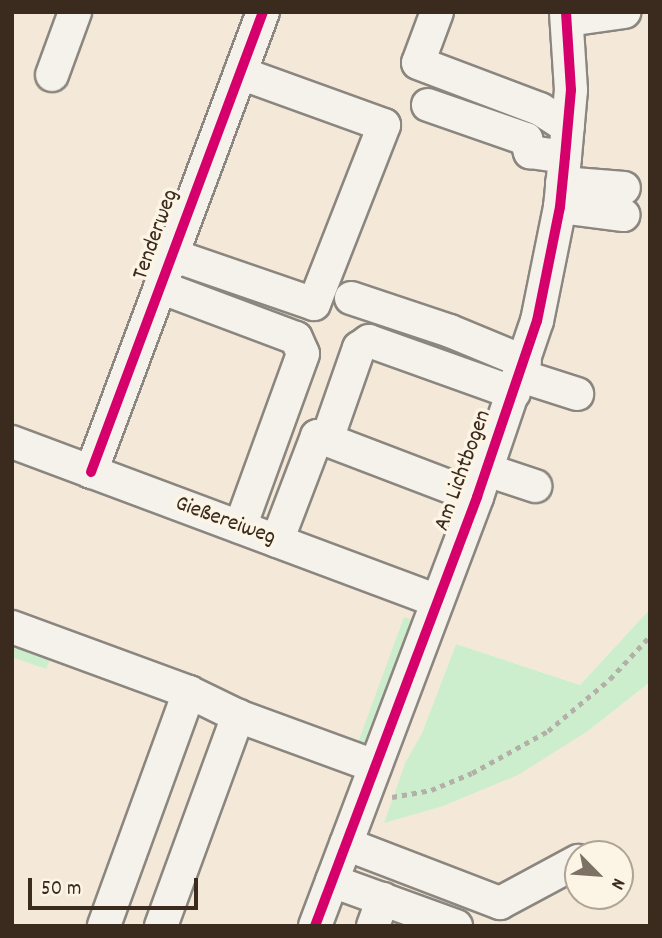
<!DOCTYPE html>
<meta charset="utf-8">
<style>
body{margin:0}
#map{position:relative;width:662px;height:938px;overflow:hidden;background:#f7f3ea;font-family:Dekko,sans-serif}
div>[style]{position:absolute}
.built>*{inset:0;background:#f4e9d8}
.green>*{inset:0;background:#cdeecc}
.path>*{height:4.5px;margin-top:-2.25px;transform-origin:0;background:repeating-linear-gradient(90deg,#b3afa9 0 5px,transparent 0 10px)}
.roads{filter:drop-shadow(2px 0 #8b867f) drop-shadow(-2px 0 #8b867f) drop-shadow(0 2px #8b867f) drop-shadow(0 -2px #8b867f)}
.minor>*{height:32px;margin:-16px;padding:0 16px;transform-origin:16px;border-radius:16px;background:#f5f2ec}
.cycleway>*{height:10px;margin:-5px;padding:0 5px;transform-origin:5px;border-radius:5px;background:#d6006c}
span{translate:-50% -50%;white-space:nowrap;text-align:center;line-height:1.15;-webkit-text-stroke:7px #fcf5e5;paint-order:stroke}
.street-label{font-size:23px;color:#3b2a1e}
.frame{position:absolute;inset:0;border:14px solid #3b2a1e;pointer-events:none}
.north{position:absolute;left:564px;top:840px;width:70px;height:70px;box-sizing:border-box;background:#fcf5e5;border:2px solid #afa495;border-radius:50%;rotate:115deg;font-size:19px;font-weight:700;line-height:28px;text-align:center;color:#3b2a1e}
.north::after{content:'';display:block;margin:auto;width:24px;height:32px;background:#7d7065;clip-path:polygon(50% 0,100% 100%,50% 72%,0 100%)}
.scale{position:absolute;left:28px;top:878px;width:170px;height:32px;box-sizing:border-box;border:4px solid #3b2a1e;border-top:0;padding-left:9px;font-size:21px;line-height:24px;white-space:nowrap;color:#3b2a1e;-webkit-text-stroke:5px #fcf5e5;paint-order:stroke}
</style>
<div id="map">
<div class="built">
<i style="clip-path:polygon(evenodd,12px 12px,650px 12px,650px 609px,580px 685px,456px 644px,422px 733px,406px 761px,588px 731px,650px 682px,650px 926px,12px 926px,12px 12px,578px 854px,620px 854px,620px 896px,578px 896px,578px 854px)"></i>
</div>
<div class="green">
<i style="clip-path:polygon(650px 609px,650px 682px,588px 731px,518px 775px,443px 806px,384px 823px,406px 761px,422px 733px,456px 644px,580px 685px)"></i>
<i style="clip-path:polygon(404px 617px,412px 620px,409px 640px,369px 748px,356px 748px)"></i>
<i style="clip-path:polygon(12px 639px,52px 655px,46px 669px,12px 657px)"></i>
</div>
<div class="path">
<i style="left:392px;top:797px;width:40px;rotate:-10deg"></i>
<i style="left:431px;top:790px;width:44px;rotate:-22.5deg"></i>
<i style="left:472px;top:773px;width:87px;rotate:-28.9deg"></i>
<i style="left:548px;top:731px;width:81px;rotate:-40deg"></i>
<i style="left:610px;top:679px;width:59px;rotate:-47.1deg"></i>
</div>
<div class="roads">
<div class="minor">
<i style="left:437px;top:12px;width:54px;rotate:110.4deg"></i>
<i style="left:418px;top:63px;width:130px;rotate:20.7deg"></i>
<i style="left:540px;top:109px;width:33px;rotate:33deg"></i>
<i style="left:568px;top:20px;width:57px;rotate:-8.1deg"></i>
<i style="left:52px;top:75px;width:67px;rotate:-69.9deg"></i>
<i style="left:428px;top:105px;width:104px;rotate:19.1deg"></i>
<i style="left:526px;top:139px;width:14px;rotate:73deg"></i>
<i style="left:530px;top:152px;width:35px;rotate:8deg"></i>
<i style="left:562px;top:183px;width:62px;rotate:4.6deg"></i>
<i style="left:560px;top:207px;width:64px;rotate:7.2deg"></i>
<i style="left:172px;top:255px;width:150px;rotate:19deg"></i>
<i style="left:314px;top:304px;width:192px;rotate:-68.6deg"></i>
<i style="left:384px;top:125px;width:153px;rotate:-160.1deg"></i>
<i style="left:160px;top:287px;width:145px;rotate:20.6deg"></i>
<i style="left:296px;top:338px;width:17px;rotate:66deg"></i>
<i style="left:303px;top:354px;width:184px;rotate:110deg"></i>
<i style="left:351px;top:298px;width:104px;rotate:18.4deg"></i>
<i style="left:450px;top:331px;width:81px;rotate:22.5deg"></i>
<i style="left:521px;top:376px;width:59px;rotate:17.8deg"></i>
<i style="left:332px;top:425px;width:82px;rotate:-70.7deg"></i>
<i style="left:359px;top:348px;width:12px;rotate:-35deg"></i>
<i style="left:369px;top:341px;width:154px;rotate:19.7deg"></i>
<i style="left:12px;top:442px;width:454px;rotate:20.5deg"></i>
<i style="left:487px;top:470px;width:51px;rotate:18.4deg"></i>
<i style="left:91px;top:472px;width:491px;rotate:-69.5deg"></i>
<i style="left:277px;top:541px;width:112px;rotate:-69.1deg"></i>
<i style="left:317px;top:436px;width:171px;rotate:20.9deg"></i>
<i style="left:12px;top:627px;width:189px;rotate:20.2deg"></i>
<i style="left:189px;top:692px;width:249px;rotate:110deg"></i>
<i style="left:189px;top:692px;width:55px;rotate:26.1deg"></i>
<i style="left:346px;top:844px;width:165px;rotate:21deg"></i>
<i style="left:500px;top:903px;width:89px;rotate:-28.3deg"></i>
<i style="left:332px;top:881px;width:132px;rotate:19.9deg"></i>
<i style="left:161px;top:926px;width:224px;rotate:-69.9deg"></i>
<i style="left:238px;top:716px;width:146px;rotate:20.1deg"></i>
<i style="left:315px;top:926px;width:459px;rotate:-69.3deg"></i>
<i style="left:477px;top:497px;width:186px;rotate:-71.2deg"></i>
<i style="left:537px;top:321px;width:116px;rotate:-78.6deg"></i>
<i style="left:560px;top:207px;width:50px;rotate:-84.3deg"></i>
<i style="left:565px;top:157px;width:67px;rotate:-84.9deg"></i>
<i style="left:571px;top:90px;width:78px;rotate:-93.7deg"></i>
<i style="left:373px;top:926px;width:29px;rotate:-70deg"></i>
</div>
</div>
<div class="cycleway">
<i style="left:91px;top:472px;width:491px;rotate:-69.5deg"></i>
<i style="left:315px;top:926px;width:459px;rotate:-69.3deg"></i>
<i style="left:477px;top:497px;width:186px;rotate:-71.2deg"></i>
<i style="left:537px;top:321px;width:116px;rotate:-78.6deg"></i>
<i style="left:560px;top:207px;width:50px;rotate:-84.3deg"></i>
<i style="left:565px;top:157px;width:67px;rotate:-84.9deg"></i>
<i style="left:571px;top:90px;width:78px;rotate:-93.7deg"></i>
</div>
<div class="street-label">
<span style="left:157px;top:235px;rotate:-70deg">Tenderweg</span>
<span style="left:464px;top:471px;rotate:-70deg">Am Lichtbogen</span>
<span style="left:225px;top:522px;rotate:20deg">Gießereiweg</span>
</div>
<div class="frame"></div>
<div class="north">N</div>
<div class="scale">50 m</div>
</div>
